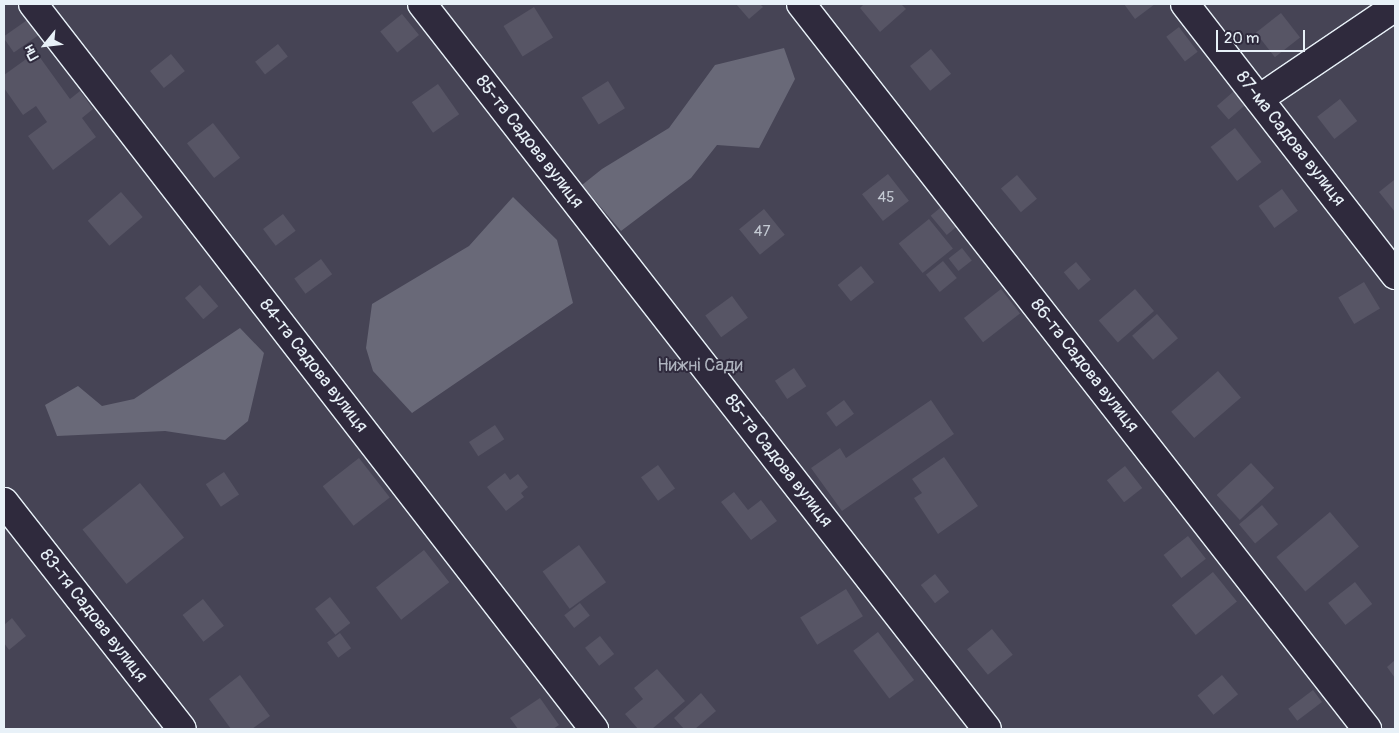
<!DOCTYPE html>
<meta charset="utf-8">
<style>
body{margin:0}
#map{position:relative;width:1399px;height:733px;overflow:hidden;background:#2f2a3d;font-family:Pangolin,sans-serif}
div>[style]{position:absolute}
.green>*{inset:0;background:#464455;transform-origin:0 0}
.water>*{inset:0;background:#696978}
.building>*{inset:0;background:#575565;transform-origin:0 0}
.roads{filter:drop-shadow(1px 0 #e8f1f8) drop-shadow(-1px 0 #e8f1f8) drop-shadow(0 1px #e8f1f8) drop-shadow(0 -1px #e8f1f8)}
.street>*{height:28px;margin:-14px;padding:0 14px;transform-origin:14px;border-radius:14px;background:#2f2a3d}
span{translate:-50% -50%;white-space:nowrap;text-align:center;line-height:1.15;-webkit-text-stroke:4px #2f2a3d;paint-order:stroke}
.number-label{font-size:15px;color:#c4cad3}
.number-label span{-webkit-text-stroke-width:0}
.street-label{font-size:18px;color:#e8f1f8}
.park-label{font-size:18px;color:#afb4bf}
.frame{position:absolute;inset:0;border:5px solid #e8f1f8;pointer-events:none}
.north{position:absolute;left:20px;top:20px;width:50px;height:50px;-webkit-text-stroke:4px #2f2a3d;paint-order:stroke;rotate:241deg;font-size:14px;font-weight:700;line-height:20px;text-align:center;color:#e8f1f8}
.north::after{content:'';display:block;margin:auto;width:18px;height:22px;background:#e8f1f8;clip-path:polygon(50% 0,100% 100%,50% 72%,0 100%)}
.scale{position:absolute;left:1216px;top:30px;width:89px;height:22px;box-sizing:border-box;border:2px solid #e8f1f8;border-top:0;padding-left:6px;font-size:15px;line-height:18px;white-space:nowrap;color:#e8f1f8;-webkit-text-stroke:4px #2f2a3d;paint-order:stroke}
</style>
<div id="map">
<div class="green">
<i style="left:4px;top:4px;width:1391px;height:725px"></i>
</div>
<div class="water">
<i style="clip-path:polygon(784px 48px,795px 79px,759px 148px,717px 145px,691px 178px,621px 231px,582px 185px,602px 169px,669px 128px,715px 65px)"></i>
<i style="clip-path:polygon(513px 197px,557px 240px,573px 303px,412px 413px,373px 371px,366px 348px,372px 304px,469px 246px)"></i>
<i style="clip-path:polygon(240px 328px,264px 353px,248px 421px,225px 440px,165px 431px,57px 436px,45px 405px,78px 386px,102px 406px,134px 399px)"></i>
</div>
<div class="building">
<i style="clip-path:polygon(736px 4px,760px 4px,763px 7px,749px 19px)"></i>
<i style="clip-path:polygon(864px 4px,901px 4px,906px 9px,880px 32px,860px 8px)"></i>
<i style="clip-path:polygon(1124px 4px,1155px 4px,1135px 19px)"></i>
<i style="left:534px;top:7px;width:36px;height:36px;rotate:58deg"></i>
<i style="left:1281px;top:13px;width:31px;height:32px;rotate:52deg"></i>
<i style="left:402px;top:14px;width:27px;height:28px;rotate:51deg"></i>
<i style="left:30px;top:18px;width:19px;height:33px;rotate:55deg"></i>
<i style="left:1179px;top:27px;width:31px;height:16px;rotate:53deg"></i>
<i style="left:278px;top:44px;width:16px;height:29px;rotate:52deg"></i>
<i style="left:931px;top:49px;width:32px;height:27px;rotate:51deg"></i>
<i style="clip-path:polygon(36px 52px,70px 99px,80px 91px,93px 109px,82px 118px,96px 137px,53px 170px,28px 136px,47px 122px,36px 106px,23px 115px,4px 88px,4px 75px)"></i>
<i style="left:171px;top:54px;width:22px;height:27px;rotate:51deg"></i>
<i style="left:608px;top:81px;width:32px;height:31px;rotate:58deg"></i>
<i style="left:438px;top:84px;width:37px;height:32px;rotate:55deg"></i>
<i style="left:1241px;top:85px;width:18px;height:32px;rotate:49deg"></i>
<i style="left:1340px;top:99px;width:28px;height:29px;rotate:52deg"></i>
<i style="left:213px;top:123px;width:44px;height:33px;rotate:52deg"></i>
<i style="left:1235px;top:128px;width:43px;height:31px;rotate:52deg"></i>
<i style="left:888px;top:174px;width:34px;height:33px;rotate:52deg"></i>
<i style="left:1017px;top:175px;width:31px;height:21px;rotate:50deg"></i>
<i style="clip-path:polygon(1394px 180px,1395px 182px,1395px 212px,1379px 192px)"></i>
<i style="left:1282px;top:189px;width:27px;height:29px;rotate:54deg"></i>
<i style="left:121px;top:192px;width:33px;height:44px;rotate:49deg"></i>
<i style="left:946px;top:203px;width:25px;height:20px;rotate:50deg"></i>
<i style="left:764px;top:209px;width:33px;height:32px;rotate:51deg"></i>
<i style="left:283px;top:214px;width:21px;height:25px;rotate:53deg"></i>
<i style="left:929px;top:219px;width:38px;height:39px;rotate:51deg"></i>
<i style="left:962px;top:248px;width:16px;height:17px;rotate:52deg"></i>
<i style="left:321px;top:259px;width:19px;height:33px;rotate:54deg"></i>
<i style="left:943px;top:261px;width:22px;height:22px;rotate:51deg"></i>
<i style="left:1076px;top:262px;width:23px;height:16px;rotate:50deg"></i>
<i style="left:861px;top:266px;width:21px;height:30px;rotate:51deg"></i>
<i style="left:1364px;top:282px;width:31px;height:30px;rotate:59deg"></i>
<i style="left:200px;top:285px;width:28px;height:20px;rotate:49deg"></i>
<i style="left:1001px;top:289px;width:31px;height:47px;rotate:52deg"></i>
<i style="left:1135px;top:289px;width:29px;height:48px;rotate:49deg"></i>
<i style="left:732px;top:296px;width:27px;height:33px;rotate:54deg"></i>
<i style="left:1157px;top:314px;width:32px;height:33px;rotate:49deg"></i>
<i style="left:794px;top:368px;width:22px;height:23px;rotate:56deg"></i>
<i style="left:1218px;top:371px;width:35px;height:62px;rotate:49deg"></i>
<i style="left:844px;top:400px;width:17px;height:22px;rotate:54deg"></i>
<i style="clip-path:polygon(931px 400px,954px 434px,842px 511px,811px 468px,840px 448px,846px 458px)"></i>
<i style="left:495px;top:425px;width:17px;height:31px;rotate:57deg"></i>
<i style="clip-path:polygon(944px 457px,978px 506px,938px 534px,914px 498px,922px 493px,912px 479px)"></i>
<i style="left:359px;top:458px;width:50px;height:46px;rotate:52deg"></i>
<i style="left:1251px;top:463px;width:34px;height:47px;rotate:47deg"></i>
<i style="left:658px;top:465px;width:29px;height:21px;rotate:54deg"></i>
<i style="left:1125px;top:466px;width:28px;height:23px;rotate:52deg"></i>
<i style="left:224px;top:472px;width:27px;height:22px;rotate:56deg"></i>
<i style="clip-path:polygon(505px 473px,510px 480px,518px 474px,528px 487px,521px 493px,524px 497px,506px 511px,487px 487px)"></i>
<i style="left:140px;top:483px;width:70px;height:74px;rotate:51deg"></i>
<i style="clip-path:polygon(734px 492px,748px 510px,761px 500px,777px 521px,751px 540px,721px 502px)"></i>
<i style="left:1262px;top:505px;width:25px;height:30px;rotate:50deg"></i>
<i style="left:1330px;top:512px;width:45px;height:70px;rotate:50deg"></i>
<i style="left:1188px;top:536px;width:29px;height:31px;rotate:52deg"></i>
<i style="left:579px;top:545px;width:46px;height:45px;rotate:54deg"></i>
<i style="left:424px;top:550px;width:41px;height:61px;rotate:52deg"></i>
<i style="left:1213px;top:572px;width:38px;height:53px;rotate:51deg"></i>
<i style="left:935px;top:574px;width:23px;height:18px;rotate:52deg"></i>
<i style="left:1355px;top:582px;width:28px;height:34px;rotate:52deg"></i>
<i style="left:846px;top:589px;width:32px;height:54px;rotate:58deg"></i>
<i style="left:330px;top:597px;width:33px;height:19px;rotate:52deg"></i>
<i style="left:203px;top:599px;width:34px;height:26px;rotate:52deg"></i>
<i style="left:580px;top:603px;width:16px;height:20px;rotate:52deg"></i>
<i style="clip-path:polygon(12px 618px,26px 636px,9px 650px,4px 643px,4px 625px)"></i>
<i style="left:992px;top:629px;width:33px;height:32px;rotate:51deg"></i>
<i style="left:878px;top:632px;width:60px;height:31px;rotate:53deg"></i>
<i style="left:340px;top:633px;width:19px;height:16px;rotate:54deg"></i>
<i style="left:600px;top:636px;width:23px;height:19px;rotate:52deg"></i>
<i style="clip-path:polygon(1395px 660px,1395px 678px,1387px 667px)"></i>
<i style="clip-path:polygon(657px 669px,685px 701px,652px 729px,638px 729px,625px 714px,643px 699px,634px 688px)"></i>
<i style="clip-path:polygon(240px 675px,270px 716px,252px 729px,231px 729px,209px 699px)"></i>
<i style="left:1222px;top:675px;width:25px;height:32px;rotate:50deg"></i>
<i style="left:1313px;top:690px;width:15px;height:31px;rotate:53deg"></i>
<i style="clip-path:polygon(701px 693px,716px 711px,695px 729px,684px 729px,674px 718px)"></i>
<i style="clip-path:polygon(540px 698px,559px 725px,553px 729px,518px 729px,510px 718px)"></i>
</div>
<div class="roads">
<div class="street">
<i style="left:33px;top:4px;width:917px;rotate:52.27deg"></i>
<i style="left:422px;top:4px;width:919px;rotate:52.07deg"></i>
<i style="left:801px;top:4px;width:920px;rotate:52.02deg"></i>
<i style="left:1185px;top:4px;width:343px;rotate:52.2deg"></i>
<i style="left:1259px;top:99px;width:164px;rotate:-34.1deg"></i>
<i style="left:4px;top:502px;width:288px;rotate:51.9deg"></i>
</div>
</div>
<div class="number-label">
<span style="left:886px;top:198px">45</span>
<span style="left:762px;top:232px">47</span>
</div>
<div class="street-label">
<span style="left:1290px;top:139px;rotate:52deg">87-ма Садова вулиця</span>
<span style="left:529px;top:142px;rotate:52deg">85-та Садова вулиця</span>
<span style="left:313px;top:366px;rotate:52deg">84-та Садова вулиця</span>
<span style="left:1084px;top:366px;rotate:52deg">86-та Садова вулиця</span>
<span style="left:778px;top:461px;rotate:52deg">85-та Садова вулиця</span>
<span style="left:93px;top:616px;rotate:52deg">83-тя Садова вулиця</span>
</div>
<div class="park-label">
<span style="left:700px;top:366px">Нижні Сади</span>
</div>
<div class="frame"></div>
<div class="north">Пн</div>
<div class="scale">20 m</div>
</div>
